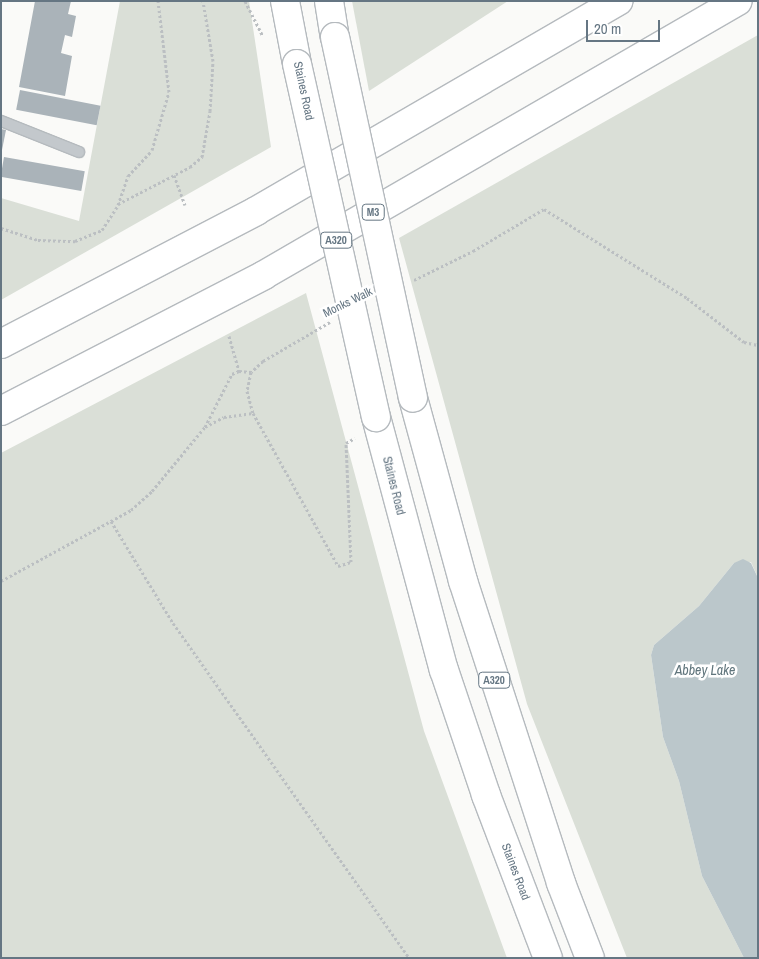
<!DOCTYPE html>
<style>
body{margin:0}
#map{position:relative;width:759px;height:959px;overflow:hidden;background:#fafaf8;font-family:"Archivo Narrow",sans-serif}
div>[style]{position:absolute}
.green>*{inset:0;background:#dadfd7}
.water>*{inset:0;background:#bbc7cb}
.building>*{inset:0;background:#aab3b9;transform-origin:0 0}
.path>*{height:3px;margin-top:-1.5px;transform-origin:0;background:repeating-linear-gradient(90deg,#bbbfc2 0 2.5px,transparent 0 5px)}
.roads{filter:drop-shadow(1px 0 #b5babe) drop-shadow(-1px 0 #b5babe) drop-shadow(0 1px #b5babe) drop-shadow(0 -1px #b5babe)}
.lane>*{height:10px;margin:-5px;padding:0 5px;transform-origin:5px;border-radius:5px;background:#c3c8cc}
.primary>*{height:28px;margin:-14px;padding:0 14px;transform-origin:14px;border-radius:14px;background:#fff}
.highway>*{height:28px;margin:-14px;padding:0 14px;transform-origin:14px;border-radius:14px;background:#fff}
.bridges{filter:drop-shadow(1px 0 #b5babe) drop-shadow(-1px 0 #b5babe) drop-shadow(0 1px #b5babe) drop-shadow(0 -1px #b5babe)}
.primary-bridge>*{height:28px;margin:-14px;padding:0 14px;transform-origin:14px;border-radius:14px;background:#fff}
span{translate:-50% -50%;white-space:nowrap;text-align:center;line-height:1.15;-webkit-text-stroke:5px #fff;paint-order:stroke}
.shield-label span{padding:1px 4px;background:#fff;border:1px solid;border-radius:4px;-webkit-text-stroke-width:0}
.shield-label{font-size:11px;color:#657683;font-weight:700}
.street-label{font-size:12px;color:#657683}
.water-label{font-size:14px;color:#60757c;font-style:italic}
.frame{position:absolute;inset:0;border:2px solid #657683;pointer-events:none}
.scale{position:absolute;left:586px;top:20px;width:74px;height:22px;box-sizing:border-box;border:2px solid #657683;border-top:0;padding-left:6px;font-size:15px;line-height:18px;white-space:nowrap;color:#657683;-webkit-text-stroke:4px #fff;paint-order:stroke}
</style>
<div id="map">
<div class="green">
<i style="clip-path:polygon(120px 1px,249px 1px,271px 147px,1px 300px,1px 198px,79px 221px)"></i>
<i style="clip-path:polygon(352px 1px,508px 1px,369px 91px)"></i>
<i style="clip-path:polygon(758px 35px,758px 578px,751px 562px,734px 563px,699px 606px,654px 645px,651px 655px,663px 737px,679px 781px,702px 876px,744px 958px,627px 958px,527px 704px,399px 238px)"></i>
<i style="clip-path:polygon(306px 293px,424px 731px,507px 958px,1px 958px,1px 453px)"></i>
</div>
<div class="water">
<i style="clip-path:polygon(743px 559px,751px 563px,758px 578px,758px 958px,744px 958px,702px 876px,679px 781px,663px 737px,651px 655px,654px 645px,699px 606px,734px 563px)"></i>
</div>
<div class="building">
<i style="clip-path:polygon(35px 1px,71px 1px,68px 14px,76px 16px,72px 37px,65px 35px,61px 53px,72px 56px,65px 96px,19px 87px)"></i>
<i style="left:20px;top:90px;width:82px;height:20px;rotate:11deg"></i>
<i style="clip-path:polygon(1px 129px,6px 130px,2px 150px,1px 150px)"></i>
<i style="left:4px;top:157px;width:82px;height:20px;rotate:10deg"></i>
</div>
<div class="path">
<i style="left:245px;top:1px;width:39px;rotate:63deg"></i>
<i style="left:174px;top:175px;width:32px;rotate:70deg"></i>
<i style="left:118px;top:204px;width:81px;rotate:-27.2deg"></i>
<i style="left:190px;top:167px;width:16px;rotate:-40deg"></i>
<i style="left:202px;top:157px;width:47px;rotate:-80.1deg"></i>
<i style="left:210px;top:111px;width:50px;rotate:-86.6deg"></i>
<i style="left:213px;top:61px;width:61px;rotate:-99.5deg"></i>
<i style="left:1px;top:228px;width:39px;rotate:18deg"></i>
<i style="left:38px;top:240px;width:37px;rotate:2deg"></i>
<i style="left:75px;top:241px;width:29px;rotate:-22deg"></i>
<i style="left:102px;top:230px;width:30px;rotate:-57deg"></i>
<i style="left:118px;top:205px;width:31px;rotate:-71deg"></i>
<i style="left:128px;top:176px;width:35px;rotate:-47deg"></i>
<i style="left:152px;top:150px;width:60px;rotate:-73.7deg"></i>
<i style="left:169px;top:92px;width:92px;rotate:-96.9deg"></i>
<i style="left:414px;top:280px;width:66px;rotate:-26.2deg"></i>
<i style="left:473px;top:251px;width:82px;rotate:-30.6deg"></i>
<i style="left:544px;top:209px;width:168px;rotate:31.9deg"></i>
<i style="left:687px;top:298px;width:72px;rotate:37.7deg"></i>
<i style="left:744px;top:342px;width:14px;rotate:12deg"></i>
<i style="left:330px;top:322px;width:78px;rotate:149.8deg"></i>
<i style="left:263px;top:361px;width:16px;rotate:137deg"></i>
<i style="left:251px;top:372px;width:19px;rotate:102deg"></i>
<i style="left:247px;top:391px;width:23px;rotate:75deg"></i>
<i style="left:253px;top:413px;width:175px;rotate:60.9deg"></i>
<i style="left:338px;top:566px;width:14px;rotate:-17deg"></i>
<i style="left:351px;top:562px;width:119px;rotate:-92.4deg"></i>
<i style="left:346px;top:443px;width:10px;rotate:-29deg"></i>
<i style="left:229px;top:336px;width:36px;rotate:74deg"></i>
<i style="left:205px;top:427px;width:59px;rotate:-63deg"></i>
<i style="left:232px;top:374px;width:8px;rotate:-23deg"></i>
<i style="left:239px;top:371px;width:12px;rotate:5deg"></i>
<i style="left:111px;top:521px;width:119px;rotate:58.7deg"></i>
<i style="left:173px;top:623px;width:410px;rotate:54.8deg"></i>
<i style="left:1px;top:581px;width:148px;rotate:-28.6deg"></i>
<i style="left:131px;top:510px;width:28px;rotate:-42deg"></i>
<i style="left:152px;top:491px;width:83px;rotate:-50.4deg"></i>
<i style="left:205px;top:427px;width:21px;rotate:-28deg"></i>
<i style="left:224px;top:417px;width:29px;rotate:-8deg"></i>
</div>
<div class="roads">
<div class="lane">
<i style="left:1px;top:121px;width:84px;rotate:21.7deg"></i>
</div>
<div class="primary">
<i style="left:285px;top:1px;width:64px;rotate:79.2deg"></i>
<i style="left:329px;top:1px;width:36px;rotate:81deg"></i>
<i style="left:413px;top:398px;width:190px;rotate:74.7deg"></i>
<i style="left:463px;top:581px;width:318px;rotate:72deg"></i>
<i style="left:561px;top:883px;width:80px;rotate:68.9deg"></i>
<i style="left:376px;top:417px;width:262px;rotate:75deg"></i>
<i style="left:444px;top:670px;width:132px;rotate:71.4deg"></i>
<i style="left:486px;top:795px;width:174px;rotate:69.2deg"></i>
</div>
<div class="highway">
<i style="left:1px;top:344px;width:288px;rotate:-27.5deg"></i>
<i style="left:256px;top:211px;width:419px;rotate:-30.1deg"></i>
<i style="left:1px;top:411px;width:296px;rotate:-27.3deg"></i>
<i style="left:264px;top:275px;width:547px;rotate:-30.03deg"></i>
</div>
</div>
<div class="bridges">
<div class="primary-bridge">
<i style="left:335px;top:37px;width:369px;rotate:77.8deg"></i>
<i style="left:297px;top:64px;width:362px;rotate:77.4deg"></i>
</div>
</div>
<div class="shield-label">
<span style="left:373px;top:212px">M3</span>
<span style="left:336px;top:240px">A320</span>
<span style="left:494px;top:680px">A320</span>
</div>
<div class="street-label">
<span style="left:303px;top:91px;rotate:78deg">Staines Road</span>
<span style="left:348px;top:303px;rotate:-26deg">Monks Walk</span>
<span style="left:393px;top:486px;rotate:76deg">Staines Road</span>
<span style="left:515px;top:872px;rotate:69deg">Staines Road</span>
</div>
<div class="water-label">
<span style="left:705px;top:670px">Abbey Lake</span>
</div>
<div class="frame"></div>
<div class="scale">20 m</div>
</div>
